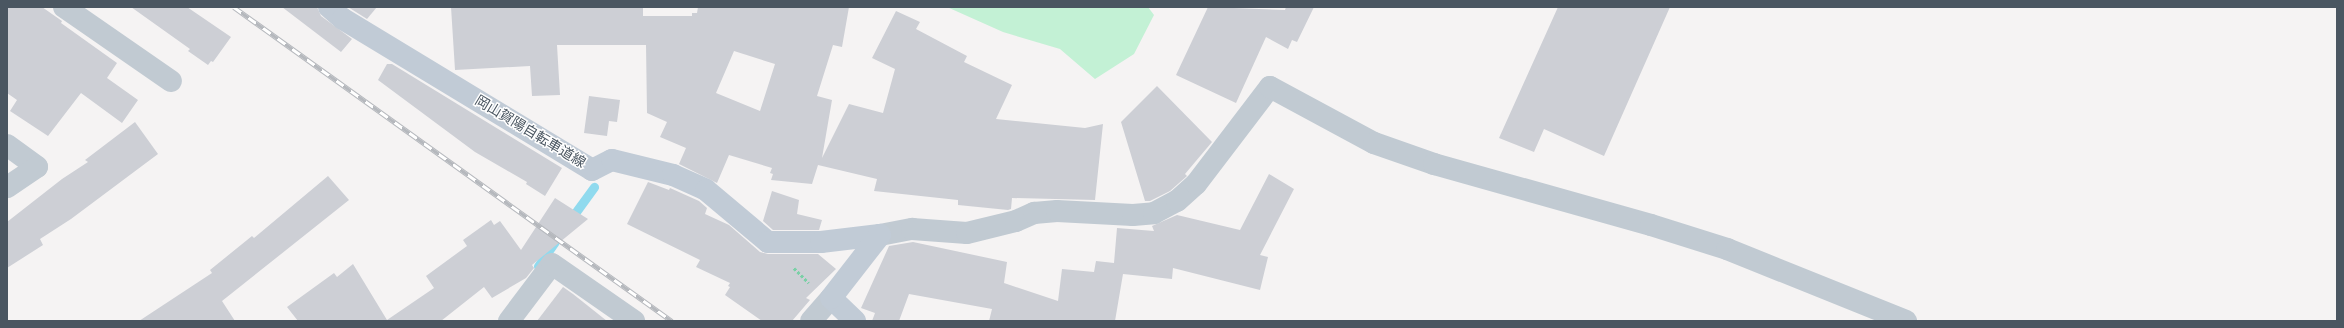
<!DOCTYPE html>
<meta charset="utf-8">
<style>
body{margin:0}
#map{position:relative;width:2344px;height:328px;overflow:hidden;background:#f5f3f3;font-family:Karla,"Noto Sans JP",sans-serif}
div>[style]{position:absolute}
.green>*{inset:0;background:#c3f1d5}
.stream>*{height:9px;margin:-4.5px;padding:0 4.5px;transform-origin:4.5px;border-radius:4.5px;background:#90daee}
.building>*{inset:0;background:#cdcfd5}
.path>*{height:2.5px;margin-top:-1.25px;transform-origin:0;background:repeating-linear-gradient(90deg,#7ad0a6 0 3px,transparent 0 5px)}
.minor>*{height:22px;margin:-11px;padding:0 11px;transform-origin:11px;border-radius:11px;background:#c1cad2}
.secondary>*{height:22px;margin:-11px;padding:0 11px;transform-origin:11px;border-radius:11px;background:#c1cbd6}
.rail>*{height:4.5px;margin-top:-2.25px;transform-origin:0;background:repeating-linear-gradient(90deg,#fff 0 9px,#b5b8bd 0 18px);box-sizing:border-box;border-block:1px solid #b5b8bd}
span{translate:-50% -50%;white-space:nowrap;text-align:center;line-height:1.15;-webkit-text-stroke:3px #fff;paint-order:stroke}
.street-label{font-size:14px;color:#4a5661}
.frame{position:absolute;inset:0;border:8px solid #4a5661;pointer-events:none}
</style>
<div id="map">
<div class="green">
<i style="clip-path:polygon(947px 7px,1148px 7px,1154px 15px,1134px 54px,1095px 79px,1060px 49px,1003px 32px)"></i>
</div>
<div class="stream">
<i style="left:570px;top:220px;width:41px;rotate:-54deg"></i>
<i style="left:538px;top:266px;width:29px;rotate:-55deg"></i>
</div>
<div class="building">
<i style="clip-path:polygon(7px 7px,42px 7px,62px 21px,61px 23px,117px 63px,107px 78px,138px 100px,122px 123px,81px 93px,48px 136px,10px 111px,17px 100px,7px 93px)"></i>
<i style="clip-path:polygon(131px 7px,187px 7px,231px 37px,213px 62px,211px 61px,208px 65px,188px 51px,190px 49px)"></i>
<i style="clip-path:polygon(282px 7px,317px 7px,321px 16px,352px 39px,341px 52px)"></i>
<i style="clip-path:polygon(348px 7px,377px 7px,367px 19px)"></i>
<i style="clip-path:polygon(evenodd,451px 7px,643px 7px,643px 16px,692px 16px,692px 13px,697px 13px,698px 7px,849px 7px,842px 47px,833px 45px,817px 96px,832px 100px,822px 158px,849px 104px,883px 113px,895px 69px,872px 58px,896px 11px,920px 22px,916px 29px,967px 56px,964px 62px,1012px 85px,996px 119px,1085px 128px,1103px 124px,1095px 200px,1012px 198px,1011px 209px,1008px 210px,958px 205px,958px 200px,874px 191px,877px 179px,818px 165px,812px 184px,771px 180px,773px 174px,770px 173px,772px 168px,729px 155px,717px 183px,679px 164px,686px 148px,660px 137px,667px 122px,647px 113px,646px 45px,557px 45px,560px 95px,532px 96px,530px 66px,455px 70px,451px 7px,734px 51px,775px 64px,760px 111px,716px 93px,734px 51px)"></i>
<i style="clip-path:polygon(1208px 7px,1285px 10px,1286px 7px,1314px 7px,1297px 42px,1292px 40px,1288px 49px,1266px 37px,1236px 103px,1176px 75px)"></i>
<i style="clip-path:polygon(1558px 7px,1670px 7px,1604px 156px,1544px 129px,1534px 152px,1499px 138px)"></i>
<i style="clip-path:polygon(387px 64px,392px 64px,562px 168px,545px 196px,526px 184px,527px 182px,475px 152px,378px 80px)"></i>
<i style="clip-path:polygon(1157px 86px,1212px 142px,1185px 174px,1187px 176px,1170px 191px,1150px 201px,1145px 201px,1121px 122px)"></i>
<i style="clip-path:polygon(589px 96px,620px 100px,617px 122px,609px 121px,607px 136px,584px 133px)"></i>
<i style="clip-path:polygon(135px 122px,158px 154px,71px 219px,40px 239px,43px 245px,7px 268px,7px 222px,62px 179px,88px 162px,85px 160px)"></i>
<i style="clip-path:polygon(1269px 174px,1294px 189px,1260px 255px,1268px 257px,1260px 290px,1173px 268px,1172px 279px,1123px 274px,1115px 321px,989px 321px,992px 309px,909px 294px,899px 321px,872px 321px,875px 313px,861px 308px,889px 246px,913px 242px,1007px 262px,1004px 283px,1058px 301px,1062px 269px,1094px 272px,1096px 261px,1114px 263px,1117px 228px,1154px 231px,1152px 226px,1177px 215px,1240px 230px)"></i>
<i style="clip-path:polygon(328px 176px,349px 200px,222px 301px,235px 321px,139px 321px,212px 273px,210px 270px,252px 236px,254px 238px)"></i>
<i style="clip-path:polygon(648px 182px,669px 190px,670px 188px,699px 201px,707px 208px,705px 214px,729px 225px,760px 252px,768px 254px,818px 254px,836px 269px,806px 298px,810px 300px,792px 321px,762px 321px,725px 295px,730px 287px,728px 286px,730px 283px,696px 267px,700px 260px,627px 224px)"></i>
<i style="clip-path:polygon(772px 191px,799px 200px,797px 214px,822px 220px,819px 230px,773px 230px,763px 221px)"></i>
<i style="clip-path:polygon(555px 198px,588px 219px,532px 265px,534px 268px,526px 278px,492px 298px,484px 287px,441px 321px,298px 321px,287px 307px,334px 273px,337px 277px,353px 264px,387px 320px,434px 288px,426px 276px,467px 246px,463px 240px,491px 220px,494px 225px,500px 221px,521px 250px)"></i>
<i style="clip-path:polygon(563px 287px,573px 294px,607px 321px,537px 321px)"></i>
</div>
<div class="path">
<i style="left:794px;top:268px;width:21px;rotate:45deg"></i>
</div>
<div class="minor">
<i style="left:64px;top:7px;width:130px;rotate:34.7deg"></i>
<i style="left:7px;top:145px;width:37px;rotate:36deg"></i>
<i style="left:37px;top:167px;width:36px;rotate:146deg"></i>
<i style="left:880px;top:235px;width:33px;rotate:-11deg"></i>
<i style="left:912px;top:229px;width:55px;rotate:4.2deg"></i>
<i style="left:967px;top:233px;width:50px;rotate:-13.8deg"></i>
<i style="left:1016px;top:221px;width:20px;rotate:-24deg"></i>
<i style="left:1034px;top:213px;width:23px;rotate:-5deg"></i>
<i style="left:1057px;top:211px;width:76px;rotate:3deg"></i>
<i style="left:1133px;top:215px;width:21px;rotate:-5deg"></i>
<i style="left:1154px;top:213px;width:26px;rotate:-28deg"></i>
<i style="left:1177px;top:201px;width:25px;rotate:-42deg"></i>
<i style="left:1196px;top:184px;width:122px;rotate:-52.7deg"></i>
<i style="left:1270px;top:87px;width:118px;rotate:28.3deg"></i>
<i style="left:1374px;top:143px;width:64px;rotate:19.3deg"></i>
<i style="left:1434px;top:164px;width:225px;rotate:15.7deg"></i>
<i style="left:1651px;top:225px;width:80px;rotate:17.5deg"></i>
<i style="left:1727px;top:249px;width:193px;rotate:21.9deg"></i>
<i style="left:509px;top:321px;width:71px;rotate:-53deg"></i>
<i style="left:552px;top:264px;width:100px;rotate:34.8deg"></i>
<i style="left:811px;top:321px;width:30px;rotate:-49deg"></i>
</div>
<div class="secondary">
<i style="left:329px;top:7px;width:18px;rotate:41deg"></i>
<i style="left:343px;top:19px;width:291px;rotate:31.2deg"></i>
<i style="left:592px;top:170px;width:22px;rotate:-27deg"></i>
<i style="left:612px;top:160px;width:63px;rotate:13.8deg"></i>
<i style="left:673px;top:175px;width:36px;rotate:24deg"></i>
<i style="left:706px;top:190px;width:81px;rotate:40deg"></i>
<i style="left:768px;top:242px;width:53px"></i>
<i style="left:821px;top:242px;width:59px;rotate:-6.8deg"></i>
<i style="left:855px;top:321px;width:33px;rotate:-136deg"></i>
<i style="left:831px;top:298px;width:80px;rotate:-52.1deg"></i>
</div>
<div class="rail">
<i style="left:234px;top:7px;width:539px;rotate:35.64deg"></i>
</div>
<div class="street-label">
<span style="left:530px;top:132px;rotate:31deg">岡山賀陽自転車道線</span>
</div>
<div class="frame"></div>
</div>
